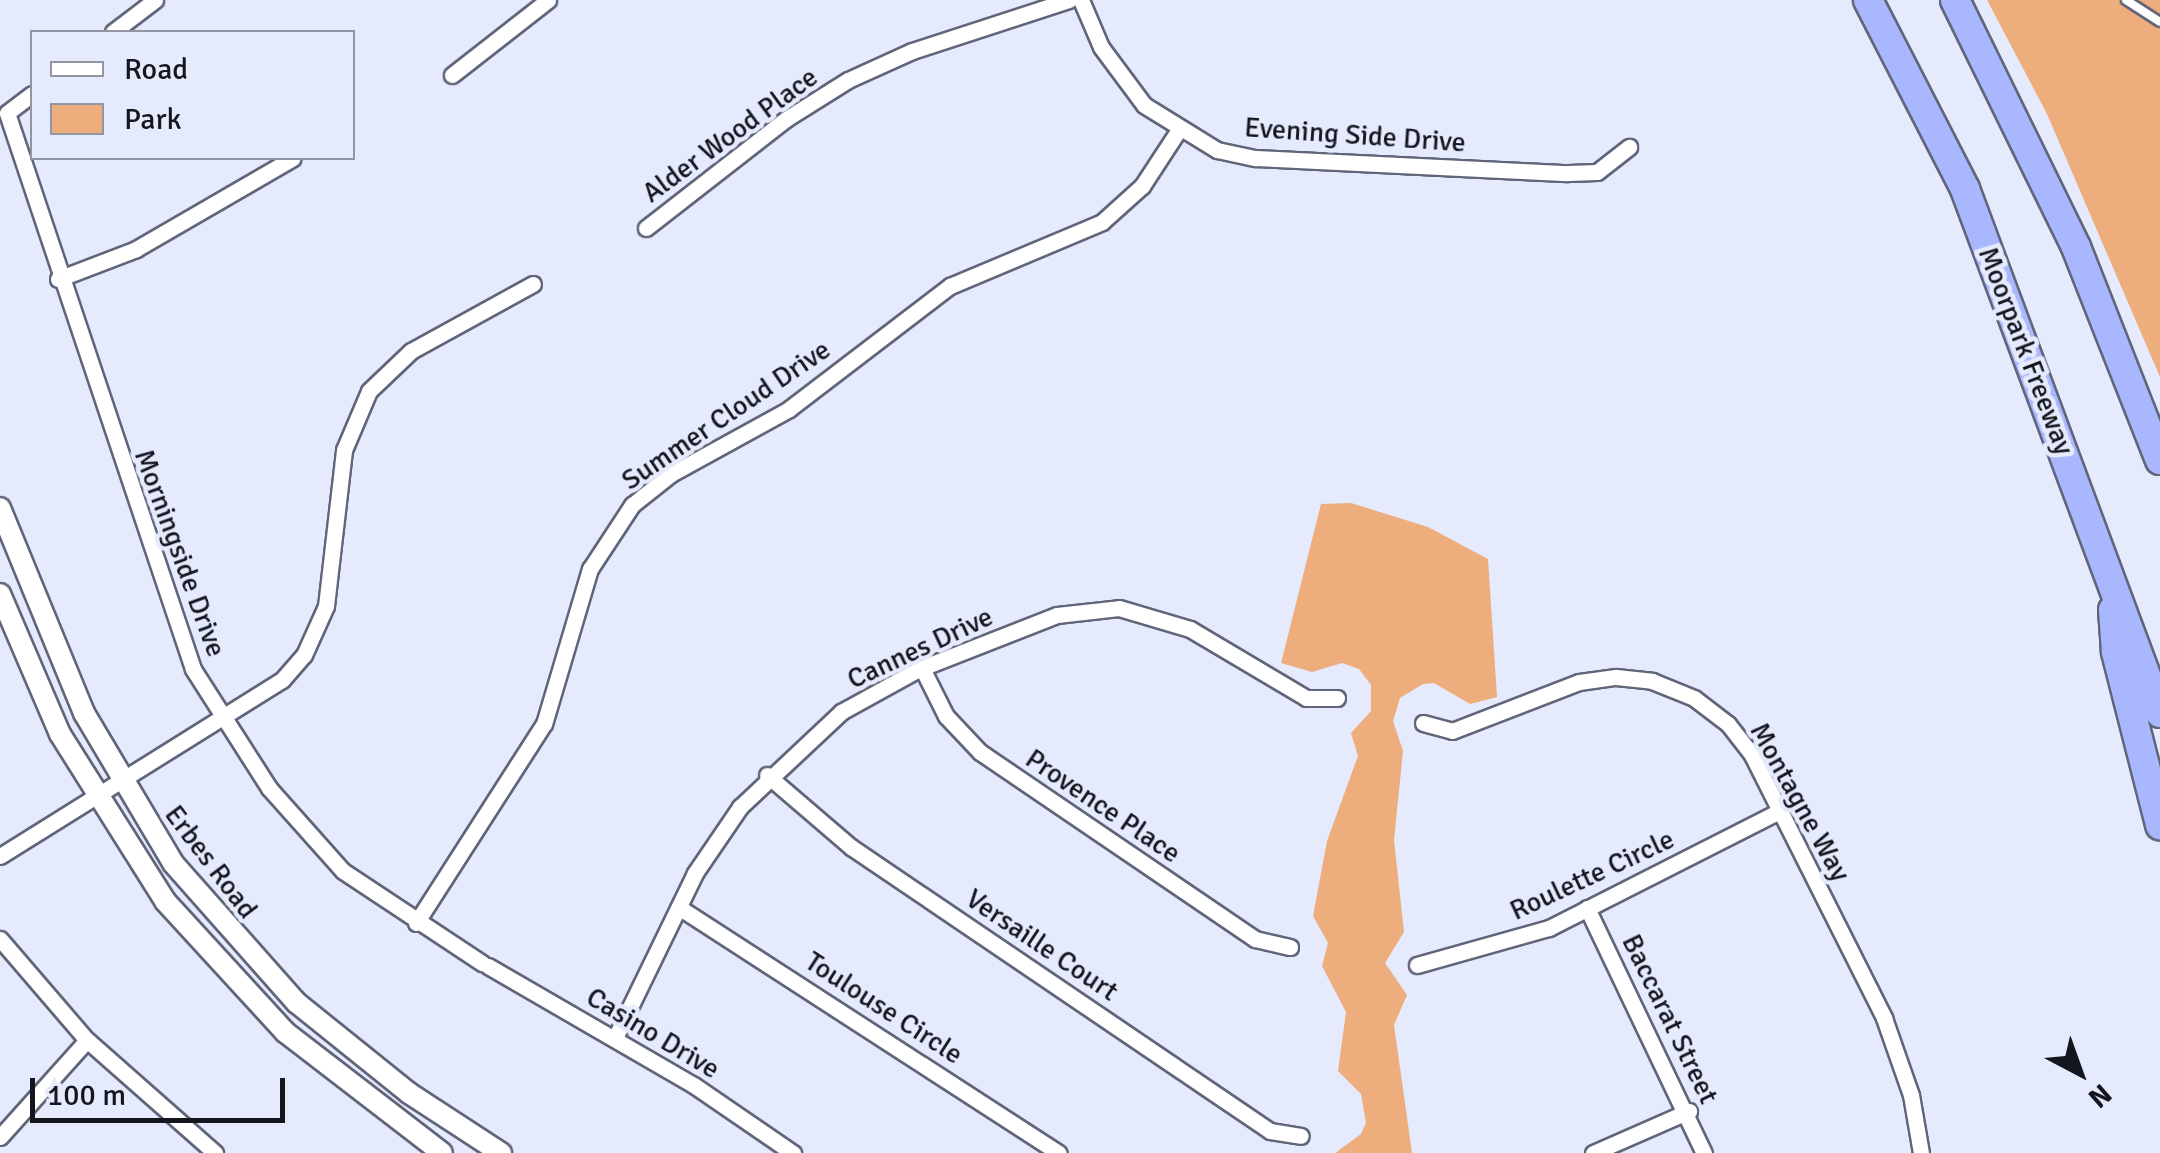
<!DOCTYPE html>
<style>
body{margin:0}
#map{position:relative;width:2160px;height:1153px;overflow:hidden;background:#e5eafd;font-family:Signika,sans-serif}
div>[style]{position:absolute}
.green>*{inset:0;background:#edad7c}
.roads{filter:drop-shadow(2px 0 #61657a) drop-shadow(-2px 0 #61657a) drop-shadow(0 2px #61657a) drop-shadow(0 -2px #61657a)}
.lane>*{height:8px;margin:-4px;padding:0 4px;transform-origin:4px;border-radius:4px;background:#fff}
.street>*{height:15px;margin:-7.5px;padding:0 7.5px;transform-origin:7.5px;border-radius:7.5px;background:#fff}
.secondary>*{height:20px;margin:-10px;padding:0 10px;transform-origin:10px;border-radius:10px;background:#fff}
.highway>*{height:28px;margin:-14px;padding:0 14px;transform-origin:14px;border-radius:14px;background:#a9b7fe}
span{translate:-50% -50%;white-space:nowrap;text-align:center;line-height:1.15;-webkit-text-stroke:9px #e5eafd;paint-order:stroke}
.street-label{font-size:28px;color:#14161e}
.legend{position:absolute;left:30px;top:30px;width:325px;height:130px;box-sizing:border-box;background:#e5eafd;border:2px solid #9195a4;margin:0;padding:12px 18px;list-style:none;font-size:30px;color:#14161e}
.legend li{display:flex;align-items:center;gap:20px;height:50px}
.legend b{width:50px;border:2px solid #9195a4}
.north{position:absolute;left:2030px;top:1023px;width:100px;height:100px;-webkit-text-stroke:8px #e5eafd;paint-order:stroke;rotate:139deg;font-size:28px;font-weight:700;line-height:40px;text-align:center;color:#14161e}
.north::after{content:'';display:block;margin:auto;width:35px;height:45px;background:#14161e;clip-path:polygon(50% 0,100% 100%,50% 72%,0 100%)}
.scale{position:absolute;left:30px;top:1078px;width:255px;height:45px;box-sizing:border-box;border:5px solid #14161e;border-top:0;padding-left:12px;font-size:30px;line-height:35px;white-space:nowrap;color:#14161e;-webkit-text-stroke:8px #e5eafd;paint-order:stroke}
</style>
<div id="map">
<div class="green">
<i style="clip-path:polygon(1987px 0,2160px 0,2160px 377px,2047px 114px)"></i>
<i style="clip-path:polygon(1351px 503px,1428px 527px,1488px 559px,1497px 697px,1470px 704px,1434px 683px,1423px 684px,1400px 698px,1393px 721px,1403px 751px,1394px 840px,1404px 932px,1385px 963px,1407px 995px,1394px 1025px,1412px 1153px,1335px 1153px,1361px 1134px,1366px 1123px,1361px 1094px,1338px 1071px,1346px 1012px,1322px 966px,1328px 943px,1313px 916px,1327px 841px,1358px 756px,1351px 733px,1371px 711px,1371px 685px,1359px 669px,1342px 663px,1312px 672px,1281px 663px,1321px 504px)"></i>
</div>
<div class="roads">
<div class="lane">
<i style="left:2126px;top:0;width:40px;rotate:32.9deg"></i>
</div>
<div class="street">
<i style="left:1081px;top:0;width:51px;rotate:66.9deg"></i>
<i style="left:1101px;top:47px;width:72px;rotate:53.4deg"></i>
<i style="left:1144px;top:105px;width:86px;rotate:31.7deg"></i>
<i style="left:1217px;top:150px;width:40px;rotate:12deg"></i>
<i style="left:1256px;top:158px;width:312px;rotate:2.8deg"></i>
<i style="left:1568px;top:173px;width:29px;rotate:-2deg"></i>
<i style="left:1597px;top:172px;width:41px;rotate:-38deg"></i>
<i style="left:113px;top:32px;width:53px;rotate:-37.3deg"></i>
<i style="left:452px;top:75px;width:122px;rotate:-38deg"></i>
<i style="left:32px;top:94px;width:31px;rotate:143deg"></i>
<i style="left:7px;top:113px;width:586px;rotate:71.5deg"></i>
<i style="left:193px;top:669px;width:141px;rotate:57.4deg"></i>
<i style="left:269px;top:788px;width:111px;rotate:48.3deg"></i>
<i style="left:343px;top:871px;width:167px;rotate:33.5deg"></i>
<i style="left:646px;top:228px;width:177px;rotate:-37.9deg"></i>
<i style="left:786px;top:119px;width:73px;rotate:-32.2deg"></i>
<i style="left:848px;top:80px;width:70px;rotate:-24.4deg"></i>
<i style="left:912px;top:51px;width:165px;rotate:-18deg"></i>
<i style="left:58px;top:279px;width:84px;rotate:-21deg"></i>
<i style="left:136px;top:249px;width:181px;rotate:-30.1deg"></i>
<i style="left:922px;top:668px;width:54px;rotate:63.4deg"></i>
<i style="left:946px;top:716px;width:50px;rotate:46.6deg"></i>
<i style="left:980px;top:752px;width:333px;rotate:34.2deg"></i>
<i style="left:1255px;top:939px;width:36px;rotate:13deg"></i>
<i style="left:1423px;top:723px;width:30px;rotate:15deg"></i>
<i style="left:1452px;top:731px;width:136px;rotate:-21.1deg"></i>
<i style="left:1579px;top:682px;width:37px;rotate:-8deg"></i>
<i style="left:1616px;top:677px;width:36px;rotate:6deg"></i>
<i style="left:1652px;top:681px;width:45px;rotate:22deg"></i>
<i style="left:1694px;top:698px;width:43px;rotate:37.4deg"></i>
<i style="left:1728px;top:724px;width:37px;rotate:52deg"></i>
<i style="left:1751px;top:753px;width:297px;rotate:63.3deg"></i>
<i style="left:1884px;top:1018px;width:82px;rotate:70.7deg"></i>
<i style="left:1911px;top:1095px;width:59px;rotate:80.2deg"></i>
<i style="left:767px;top:775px;width:111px;rotate:40.6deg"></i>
<i style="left:851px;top:847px;width:506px;rotate:34.13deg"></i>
<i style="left:1270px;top:1131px;width:31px;rotate:9deg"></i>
<i style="left:0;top:856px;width:332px;rotate:-32deg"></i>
<i style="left:282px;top:680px;width:33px;rotate:-49deg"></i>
<i style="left:304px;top:655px;width:54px;rotate:-65.8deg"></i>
<i style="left:326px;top:606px;width:157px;rotate:-83.4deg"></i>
<i style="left:344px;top:450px;width:64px;rotate:-67deg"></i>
<i style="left:369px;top:391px;width:58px;rotate:-43.6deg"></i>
<i style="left:411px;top:351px;width:139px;rotate:-28.8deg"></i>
<i style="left:680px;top:908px;width:451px;rotate:32.9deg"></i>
<i style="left:1587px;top:908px;width:272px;rotate:64.5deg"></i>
<i style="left:416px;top:923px;width:237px;rotate:-57.3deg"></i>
<i style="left:544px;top:724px;width:162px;rotate:-73.5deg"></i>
<i style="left:590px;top:569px;width:77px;rotate:-56.7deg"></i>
<i style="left:632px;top:505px;width:50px;rotate:-38.5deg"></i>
<i style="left:671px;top:474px;width:135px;rotate:-28.8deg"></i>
<i style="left:789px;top:409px;width:203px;rotate:-37.4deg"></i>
<i style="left:950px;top:286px;width:165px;rotate:-22.8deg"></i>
<i style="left:1102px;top:222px;width:54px;rotate:-42deg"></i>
<i style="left:1142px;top:186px;width:66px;rotate:-56.8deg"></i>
<i style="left:0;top:939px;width:133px;rotate:49.3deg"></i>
<i style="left:87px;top:1040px;width:171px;rotate:41.4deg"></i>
<i style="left:1417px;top:965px;width:137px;rotate:-15.7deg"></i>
<i style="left:1549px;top:928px;width:259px;rotate:-26.9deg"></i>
<i style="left:488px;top:966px;width:239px;rotate:30.1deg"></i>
<i style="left:695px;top:1086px;width:119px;rotate:34.4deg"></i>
<i style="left:615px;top:1038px;width:183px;rotate:-64.1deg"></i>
<i style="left:695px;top:873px;width:80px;rotate:-55.7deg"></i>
<i style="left:740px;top:807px;width:139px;rotate:-43.2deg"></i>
<i style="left:841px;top:712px;width:89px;rotate:-28.9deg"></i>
<i style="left:919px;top:669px;width:148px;rotate:-21.4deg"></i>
<i style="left:1057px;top:615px;width:62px;rotate:-6.4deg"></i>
<i style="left:1119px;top:608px;width:74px;rotate:16.5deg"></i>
<i style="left:1190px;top:629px;width:135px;rotate:30.7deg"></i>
<i style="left:1306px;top:698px;width:31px"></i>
<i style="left:0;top:1137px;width:130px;rotate:-48.1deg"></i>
<i style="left:1593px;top:1153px;width:105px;rotate:-23.6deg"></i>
</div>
<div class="secondary">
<i style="left:0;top:508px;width:222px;rotate:67.7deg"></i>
<i style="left:84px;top:713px;width:174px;rotate:59.3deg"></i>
<i style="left:173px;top:863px;width:187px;rotate:48.5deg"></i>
<i style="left:297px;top:1003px;width:144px;rotate:38.8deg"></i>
<i style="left:409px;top:1093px;width:110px;rotate:33.1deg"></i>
<i style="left:0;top:594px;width:152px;rotate:66.8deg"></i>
<i style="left:60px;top:734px;width:197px;rotate:57.8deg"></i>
<i style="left:165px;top:901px;width:178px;rotate:47.5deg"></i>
<i style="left:285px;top:1032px;width:198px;rotate:37.6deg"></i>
</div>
<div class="highway">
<i style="left:1868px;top:0;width:212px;rotate:62.8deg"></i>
<i style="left:1965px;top:189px;width:559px;rotate:69.59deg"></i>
<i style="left:1955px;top:0;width:275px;rotate:63.9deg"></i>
<i style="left:2076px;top:247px;width:229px;rotate:68.5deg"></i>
<i style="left:2113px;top:610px;width:42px;rotate:85.9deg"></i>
<i style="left:2116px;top:652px;width:179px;rotate:75.7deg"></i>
</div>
</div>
<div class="street-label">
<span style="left:730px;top:135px;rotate:-36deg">Alder Wood Place</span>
<span style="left:1355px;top:135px;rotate:4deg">Evening Side Drive</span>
<span style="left:2026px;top:351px;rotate:69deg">Moorpark Freeway</span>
<span style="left:726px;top:415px;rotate:-34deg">Summer Cloud Drive</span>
<span style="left:180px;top:553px;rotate:70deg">Morningside Drive</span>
<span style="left:920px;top:648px;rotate:-25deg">Cannes Drive</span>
<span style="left:1800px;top:802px;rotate:61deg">Montagne Way</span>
<span style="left:1103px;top:806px;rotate:34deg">Provence Place</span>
<span style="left:211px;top:862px;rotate:53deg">Erbes Road</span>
<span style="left:1592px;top:875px;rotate:-25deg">Roulette Circle</span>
<span style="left:1042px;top:945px;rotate:34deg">Versaille Court</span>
<span style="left:884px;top:1008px;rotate:33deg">Toulouse Circle</span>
<span style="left:1670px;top:1019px;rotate:64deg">Baccarat Street</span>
<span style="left:653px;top:1033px;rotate:31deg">Casino Drive</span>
</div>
<ul class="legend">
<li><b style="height:12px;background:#fff"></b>Road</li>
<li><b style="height:28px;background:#edad7c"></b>Park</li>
</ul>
<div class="north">N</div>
<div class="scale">100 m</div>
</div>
